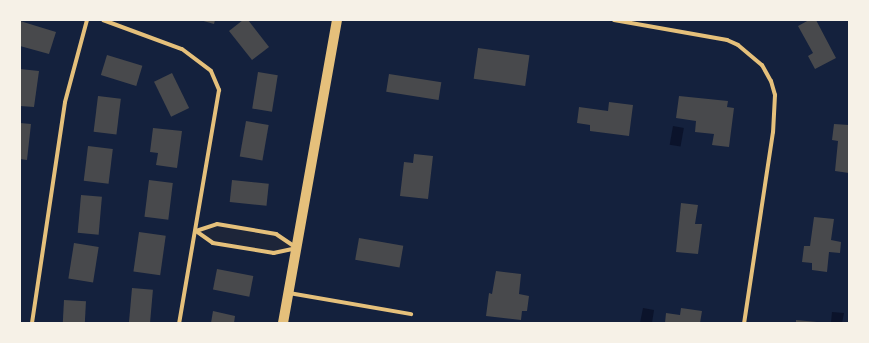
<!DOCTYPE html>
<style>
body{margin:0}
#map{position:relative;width:869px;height:343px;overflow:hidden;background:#14213d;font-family:"IBM Plex Sans",sans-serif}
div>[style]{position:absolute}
.green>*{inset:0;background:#1d2539}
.water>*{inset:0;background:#0b132b;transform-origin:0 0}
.building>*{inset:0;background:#48494c;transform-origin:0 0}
.minor>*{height:4px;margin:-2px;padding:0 2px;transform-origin:2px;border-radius:2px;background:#e5c07b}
.primary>*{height:10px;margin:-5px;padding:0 5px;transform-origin:5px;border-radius:5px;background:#e5c07b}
span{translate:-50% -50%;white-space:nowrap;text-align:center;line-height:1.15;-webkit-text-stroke:4px #f6f1e7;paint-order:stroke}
.frame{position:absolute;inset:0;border:21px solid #f6f1e7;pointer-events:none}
</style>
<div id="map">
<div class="green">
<i style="clip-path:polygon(217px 224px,276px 234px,297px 248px,274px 253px,213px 243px,196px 231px)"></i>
</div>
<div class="water">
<i style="left:673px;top:126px;width:11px;height:19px;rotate:10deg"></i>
<i style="clip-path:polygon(643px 308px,654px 310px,652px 323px,640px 323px)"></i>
<i style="clip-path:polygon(832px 312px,844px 313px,842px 323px,831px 323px)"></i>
</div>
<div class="building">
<i style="clip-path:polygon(200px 20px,215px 20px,214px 24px)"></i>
<i style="clip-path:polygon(243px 20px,248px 20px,269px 47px,252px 60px,229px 31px)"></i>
<i style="clip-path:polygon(809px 20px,816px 20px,836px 58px,815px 69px,808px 56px,813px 53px,798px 26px)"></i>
<i style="clip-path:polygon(20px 21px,56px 32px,49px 54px,20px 46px)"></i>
<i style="left:478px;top:48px;width:52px;height:31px;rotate:8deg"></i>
<i style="left:107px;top:55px;width:37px;height:21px;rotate:17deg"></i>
<i style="clip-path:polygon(20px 69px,39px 71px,34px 107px,20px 106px)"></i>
<i style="left:258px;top:72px;width:20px;height:37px;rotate:9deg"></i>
<i style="left:172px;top:73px;width:39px;height:20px;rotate:64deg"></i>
<i style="left:389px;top:74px;width:53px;height:18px;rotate:9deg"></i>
<i style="left:98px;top:96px;width:23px;height:36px;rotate:7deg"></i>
<i style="clip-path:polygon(679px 96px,728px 101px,727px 107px,734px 108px,729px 147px,712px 145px,714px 134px,695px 132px,696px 121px,676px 118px)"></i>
<i style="clip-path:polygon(609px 102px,633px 105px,629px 136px,590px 131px,590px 125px,577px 123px,579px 107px,608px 111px)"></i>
<i style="left:246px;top:121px;width:23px;height:36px;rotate:10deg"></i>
<i style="clip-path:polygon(20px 123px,31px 124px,27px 160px,20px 159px)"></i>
<i style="clip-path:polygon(834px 124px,849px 125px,849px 173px,835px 171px,838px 141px,832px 140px)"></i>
<i style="clip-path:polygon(153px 128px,182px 131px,177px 168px,156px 165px,158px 153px,150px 152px)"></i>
<i style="left:88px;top:146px;width:25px;height:35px;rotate:7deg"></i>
<i style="clip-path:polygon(414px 154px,433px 156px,428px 199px,400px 196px,404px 162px,413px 163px)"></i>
<i style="left:149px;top:180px;width:24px;height:37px;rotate:7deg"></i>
<i style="left:232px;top:180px;width:37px;height:22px;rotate:6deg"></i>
<i style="left:81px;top:195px;width:21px;height:38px;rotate:5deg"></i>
<i style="clip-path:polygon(681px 203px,698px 205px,695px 224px,702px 224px,698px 254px,676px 252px)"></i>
<i style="clip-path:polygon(814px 217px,834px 219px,831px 240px,841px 242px,840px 253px,829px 252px,827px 272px,812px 270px,812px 263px,802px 262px,804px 246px,810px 246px)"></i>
<i style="left:139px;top:232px;width:27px;height:40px;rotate:8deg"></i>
<i style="left:359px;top:238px;width:45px;height:22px;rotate:10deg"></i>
<i style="left:74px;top:243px;width:25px;height:36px;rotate:9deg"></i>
<i style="left:217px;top:269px;width:37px;height:21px;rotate:11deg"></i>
<i style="clip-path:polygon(496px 271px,521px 274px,519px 294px,529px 296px,527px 311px,522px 311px,521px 320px,486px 316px,489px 293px,492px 294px)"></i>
<i style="left:132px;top:288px;width:21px;height:35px;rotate:5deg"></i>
<i style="left:64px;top:300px;width:22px;height:23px;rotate:3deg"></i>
<i style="clip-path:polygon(681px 308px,702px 311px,700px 323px,665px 323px,666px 313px,680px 315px)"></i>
<i style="clip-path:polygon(213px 311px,235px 316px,234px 323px,211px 323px)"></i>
<i style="clip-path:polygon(796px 320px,817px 322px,816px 323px,796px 323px)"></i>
</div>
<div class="minor">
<i style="left:103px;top:20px;width:84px;rotate:20.2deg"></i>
<i style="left:182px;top:49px;width:36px;rotate:37deg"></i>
<i style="left:211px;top:71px;width:21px;rotate:67deg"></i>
<i style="left:219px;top:90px;width:236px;rotate:99.7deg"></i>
<i style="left:614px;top:20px;width:115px;rotate:10deg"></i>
<i style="left:727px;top:40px;width:12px;rotate:24deg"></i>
<i style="left:738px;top:45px;width:31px;rotate:40deg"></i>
<i style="left:762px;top:65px;width:18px;rotate:61deg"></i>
<i style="left:771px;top:81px;width:15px;rotate:74deg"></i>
<i style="left:775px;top:95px;width:37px;rotate:93deg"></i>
<i style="left:773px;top:132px;width:193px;rotate:98.6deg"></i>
<i style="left:217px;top:224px;width:60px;rotate:9.6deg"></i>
<i style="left:276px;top:234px;width:25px;rotate:34deg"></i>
<i style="left:297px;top:248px;width:24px;rotate:168deg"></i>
<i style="left:274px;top:253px;width:62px;rotate:-170.7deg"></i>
<i style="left:213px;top:243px;width:21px;rotate:-145deg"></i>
<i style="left:196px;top:231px;width:22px;rotate:-18deg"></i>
<i style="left:289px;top:293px;width:124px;rotate:9.8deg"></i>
<i style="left:32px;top:323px;width:223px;rotate:-81.5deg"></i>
<i style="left:65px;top:102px;width:85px;rotate:-75deg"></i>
</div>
<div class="primary">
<i style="left:283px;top:323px;width:308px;rotate:-79.9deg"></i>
</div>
<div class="frame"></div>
</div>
